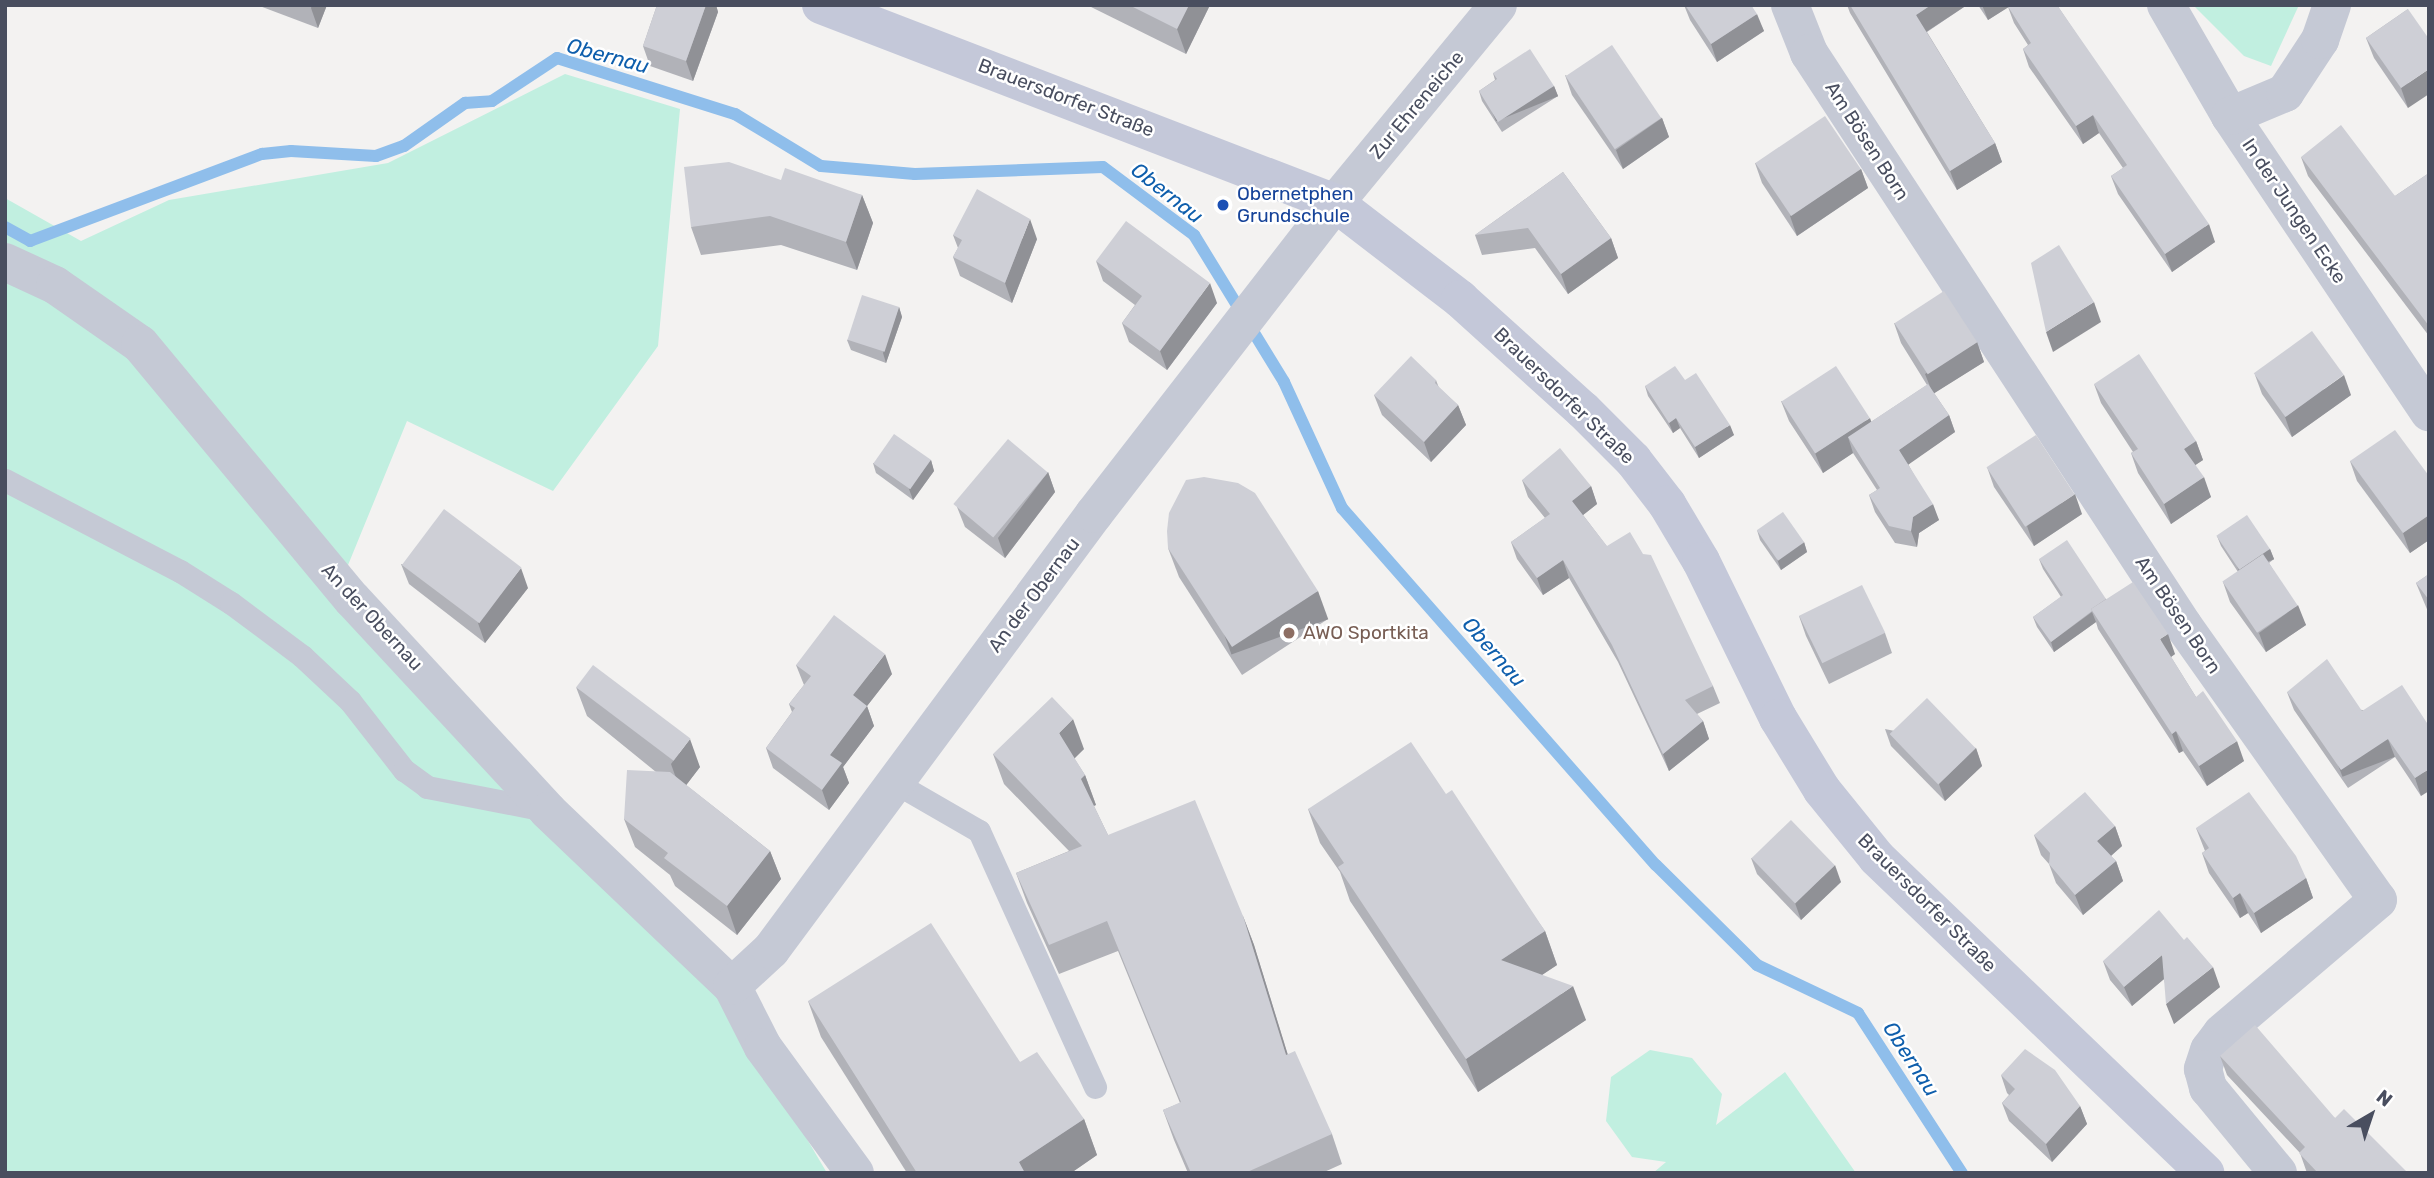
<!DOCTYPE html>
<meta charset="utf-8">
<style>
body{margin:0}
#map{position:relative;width:2434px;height:1178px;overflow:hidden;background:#f3f2f1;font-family:Rubik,sans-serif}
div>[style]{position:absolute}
.green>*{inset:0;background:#c1efe0}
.stream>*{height:12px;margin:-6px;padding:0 6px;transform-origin:6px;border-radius:6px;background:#8fbeeb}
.lane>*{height:23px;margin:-11.5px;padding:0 11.5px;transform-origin:11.5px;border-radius:11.5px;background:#c5c9d5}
.street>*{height:38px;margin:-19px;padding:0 19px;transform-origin:19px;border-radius:19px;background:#c5c9d5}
.secondary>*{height:38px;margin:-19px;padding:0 19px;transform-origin:19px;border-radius:19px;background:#c4c8d9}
.wall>*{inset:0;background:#b1b2b8}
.shaded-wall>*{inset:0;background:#909196;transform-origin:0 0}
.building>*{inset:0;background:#cecfd6;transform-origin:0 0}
.dots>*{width:19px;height:19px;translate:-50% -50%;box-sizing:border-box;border:4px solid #fff;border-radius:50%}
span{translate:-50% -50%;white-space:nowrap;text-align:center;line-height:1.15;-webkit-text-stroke:5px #fff;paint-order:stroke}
.street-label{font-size:19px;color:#494e5f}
.transit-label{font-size:19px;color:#164399}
.left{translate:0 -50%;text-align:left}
.education-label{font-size:19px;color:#785e54}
.water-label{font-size:21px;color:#0e5eac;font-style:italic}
.frame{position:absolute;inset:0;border:7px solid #494e5f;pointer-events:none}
.north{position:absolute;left:2336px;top:1080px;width:70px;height:70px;-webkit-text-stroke:5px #fff;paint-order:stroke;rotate:39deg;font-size:19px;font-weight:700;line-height:28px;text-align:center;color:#494e5f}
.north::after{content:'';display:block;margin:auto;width:24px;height:32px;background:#494e5f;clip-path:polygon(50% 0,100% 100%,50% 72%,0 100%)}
</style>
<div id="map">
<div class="green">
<i style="clip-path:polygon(2193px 5px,2299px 5px,2271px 66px,2244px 56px)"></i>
<i style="clip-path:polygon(565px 74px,680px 109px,658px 346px,553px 491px,407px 421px,346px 570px,715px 983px,827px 1173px,5px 1173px,5px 198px,81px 241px,169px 200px,388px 163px)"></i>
<i style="clip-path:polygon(1650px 1050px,1692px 1058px,1722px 1094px,1716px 1125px,1785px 1072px,1856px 1173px,1653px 1173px,1666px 1162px,1632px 1157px,1606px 1121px,1611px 1077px)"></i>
</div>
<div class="stream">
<i style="left:5px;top:227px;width:29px;rotate:29deg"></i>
<i style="left:30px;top:241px;width:248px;rotate:-20.6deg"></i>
<i style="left:262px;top:154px;width:29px;rotate:-6deg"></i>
<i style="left:291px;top:151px;width:85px;rotate:3.4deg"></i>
<i style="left:376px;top:156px;width:30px;rotate:-20deg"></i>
<i style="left:404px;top:146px;width:75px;rotate:-35.2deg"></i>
<i style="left:465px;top:103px;width:27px;rotate:-4deg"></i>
<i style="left:492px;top:101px;width:78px;rotate:-33.5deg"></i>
<i style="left:557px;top:58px;width:187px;rotate:17.5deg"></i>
<i style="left:735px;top:114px;width:100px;rotate:31.2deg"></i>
<i style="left:821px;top:166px;width:94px;rotate:4.9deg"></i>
<i style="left:915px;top:174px;width:188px;rotate:-2.1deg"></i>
<i style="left:1103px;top:167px;width:114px;rotate:36.8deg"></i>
<i style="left:1194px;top:235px;width:172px;rotate:58.5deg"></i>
<i style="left:1284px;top:382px;width:139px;rotate:65.3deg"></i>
<i style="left:1342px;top:508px;width:475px;rotate:48.7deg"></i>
<i style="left:1656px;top:865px;width:142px;rotate:44.7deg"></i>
<i style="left:1757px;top:965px;width:112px;rotate:25.4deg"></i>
<i style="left:1858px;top:1013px;width:191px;rotate:57deg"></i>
</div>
<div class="lane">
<i style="left:5px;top:480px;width:197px;rotate:27.5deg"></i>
<i style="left:180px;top:571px;width:60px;rotate:32.1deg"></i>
<i style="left:231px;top:603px;width:89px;rotate:36.7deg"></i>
<i style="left:302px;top:656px;width:66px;rotate:43.2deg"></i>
<i style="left:350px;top:701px;width:88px;rotate:52deg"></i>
<i style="left:404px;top:770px;width:29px;rotate:36deg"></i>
<i style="left:427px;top:787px;width:120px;rotate:11deg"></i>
<i style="left:894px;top:782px;width:98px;rotate:30deg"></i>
<i style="left:979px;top:831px;width:281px;rotate:65.6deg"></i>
</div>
<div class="street">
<i style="left:1790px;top:5px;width:52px;rotate:68.4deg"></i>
<i style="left:1809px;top:53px;width:683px;rotate:56.82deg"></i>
<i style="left:2183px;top:625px;width:337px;rotate:54.7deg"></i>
<i style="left:2378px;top:900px;width:205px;rotate:139.6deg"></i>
<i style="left:2222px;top:1033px;width:21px;rotate:127deg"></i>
<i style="left:2209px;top:1050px;width:20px;rotate:108deg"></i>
<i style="left:2203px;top:1069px;width:20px;rotate:75deg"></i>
<i style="left:2208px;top:1088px;width:110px;rotate:50.5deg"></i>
<i style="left:2166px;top:5px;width:128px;rotate:60deg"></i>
<i style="left:2230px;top:116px;width:357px;rotate:56.1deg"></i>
<i style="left:2230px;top:116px;width:60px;rotate:-22.7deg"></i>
<i style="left:2285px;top:93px;width:64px;rotate:-56.6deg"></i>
<i style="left:2320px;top:40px;width:37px;rotate:-71deg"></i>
<i style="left:5px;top:262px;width:55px;rotate:24.7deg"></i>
<i style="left:55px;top:285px;width:103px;rotate:34.8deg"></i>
<i style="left:140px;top:344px;width:332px;rotate:50.3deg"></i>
<i style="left:352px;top:599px;width:289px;rotate:47.2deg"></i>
<i style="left:548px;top:811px;width:254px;rotate:43.6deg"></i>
<i style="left:732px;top:986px;width:68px;rotate:63.1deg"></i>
<i style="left:763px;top:1047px;width:156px;rotate:53.9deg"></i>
<i style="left:732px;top:986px;width:53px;rotate:-42.7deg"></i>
<i style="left:771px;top:950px;width:543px;rotate:-53.47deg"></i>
<i style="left:1094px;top:514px;width:393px;rotate:-52.2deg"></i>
<i style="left:1335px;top:203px;width:256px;rotate:-50.5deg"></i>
</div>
<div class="secondary">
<i style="left:821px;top:5px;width:551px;rotate:21.07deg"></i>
<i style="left:1335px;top:203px;width:158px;rotate:37.5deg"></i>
<i style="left:1460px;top:299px;width:166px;rotate:42.1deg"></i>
<i style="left:1583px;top:410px;width:71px;rotate:45deg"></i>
<i style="left:1633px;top:460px;width:56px;rotate:52.3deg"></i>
<i style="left:1667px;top:504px;width:66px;rotate:59.2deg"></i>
<i style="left:1701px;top:561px;width:175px;rotate:63.9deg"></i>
<i style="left:1778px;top:718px;width:84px;rotate:58.6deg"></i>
<i style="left:1822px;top:790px;width:87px;rotate:51deg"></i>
<i style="left:1877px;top:858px;width:455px;rotate:43.8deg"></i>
</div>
<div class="wall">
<i style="clip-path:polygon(257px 5px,327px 5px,318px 28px)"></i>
<i style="clip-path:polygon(657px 5px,716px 5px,718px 12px,693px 81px,650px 66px,643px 46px)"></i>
<i style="clip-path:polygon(1087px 5px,1210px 5px,1186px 54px)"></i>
<i style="clip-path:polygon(1684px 5px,1751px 5px,1764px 31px,1717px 62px,1690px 20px)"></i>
<i style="clip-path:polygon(1847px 5px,1967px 5px,1927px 32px,1995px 143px,2002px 162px,1957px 190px,1850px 13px)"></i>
<i style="clip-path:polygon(1978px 5px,2057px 5px,2215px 242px,2172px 272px,2118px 194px,2111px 176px,2123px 168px,2099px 133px,2083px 144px,2029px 67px,2023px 49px,2028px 45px,2014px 23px,2008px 7px,1988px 20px)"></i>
<i style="clip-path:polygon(2408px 9px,2408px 108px,2374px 58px,2366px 38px)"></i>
<i style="clip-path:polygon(1493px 73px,1554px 86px,1558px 96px,1502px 132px,1482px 101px,1479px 91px,1495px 80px)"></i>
<i style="clip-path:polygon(1565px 75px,1662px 118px,1669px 137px,1623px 169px,1572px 95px)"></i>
<i style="clip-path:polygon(2301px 157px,2395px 196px,2429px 173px,2429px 336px,2308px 176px)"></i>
<i style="clip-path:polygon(1755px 163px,1861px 169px,1868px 188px,1797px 236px,1762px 183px)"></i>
<i style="clip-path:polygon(1563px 172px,1611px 238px,1618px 258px,1568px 294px,1535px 248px,1482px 255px,1475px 235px)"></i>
<i style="clip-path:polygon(781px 180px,862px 195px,873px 223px,857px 270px,781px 245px,701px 255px,691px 227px)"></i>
<i style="clip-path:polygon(953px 235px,1037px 239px,1012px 303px,960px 276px,953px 257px,958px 248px)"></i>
<i style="clip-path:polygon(1096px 261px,1217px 303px,1167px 370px,1129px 342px,1122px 323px,1135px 305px,1103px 281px)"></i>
<i style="clip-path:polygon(899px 307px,902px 317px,886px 363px,851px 350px,847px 340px)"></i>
<i style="clip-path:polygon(1894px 323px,1977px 342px,1984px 362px,1934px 393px,1949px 415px,1955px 432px,1908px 464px,1939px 520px,1919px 533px,1917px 547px,1895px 543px,1875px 512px,1869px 495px,1877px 490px,1853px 453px,1823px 473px,1789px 421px,1781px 401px,1871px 422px,1927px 385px,1901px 343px)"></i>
<i style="clip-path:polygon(2255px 375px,2351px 395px,2292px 437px,2262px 394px)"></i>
<i style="clip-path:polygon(1436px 380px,1439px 388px,1458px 405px,1466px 425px,1431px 462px,1382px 415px,1374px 395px)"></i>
<i style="clip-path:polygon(1685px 380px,1734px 435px,1699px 458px,1680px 428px,1673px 433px,1648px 396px,1645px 386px)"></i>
<i style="clip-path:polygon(2094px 384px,2196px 441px,2203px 460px,2195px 465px,2211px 497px,2171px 524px,2138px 473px,2131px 453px,2133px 452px,2101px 403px)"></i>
<i style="clip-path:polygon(931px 460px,934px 471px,913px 500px,876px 473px,873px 463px)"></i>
<i style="clip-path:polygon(2350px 461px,2429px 476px,2429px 540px,2410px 553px,2357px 481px)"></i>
<i style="clip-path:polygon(1987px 467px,2082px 514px,2034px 546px,1994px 487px)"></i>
<i style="clip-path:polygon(1048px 472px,1055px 492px,1005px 558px,965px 527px,957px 507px)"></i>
<i style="clip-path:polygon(1522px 480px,1591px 486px,1597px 504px,1583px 515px,1713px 686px,1720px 703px,1697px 714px,1703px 721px,1709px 739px,1669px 771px,1618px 662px,1569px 578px,1543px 595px,1517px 559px,1511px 542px,1545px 518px,1528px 497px)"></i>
<i style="clip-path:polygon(1757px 530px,1804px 542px,1807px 552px,1781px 570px,1760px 540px)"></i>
<i style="clip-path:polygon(2217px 536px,2270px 549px,2274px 559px,2269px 563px,2306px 625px,2266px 652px,2230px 602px,2223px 582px,2238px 572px,2221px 546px)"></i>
<i style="clip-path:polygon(1168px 548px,1328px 619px,1242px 675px,1179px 577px)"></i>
<i style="clip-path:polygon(2039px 559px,2106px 599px,2175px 654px,2171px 657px,2196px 697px,2244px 761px,2207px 786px,2183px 751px,2179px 753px,2098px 629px,2096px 622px,2054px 652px,2037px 627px,2033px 617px,2061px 597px,2043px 569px)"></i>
<i style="clip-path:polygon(401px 564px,528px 588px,485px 643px,409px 584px)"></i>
<i style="clip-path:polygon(2429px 574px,2429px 614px,2416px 583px)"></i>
<i style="clip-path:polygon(1799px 616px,1885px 633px,1892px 653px,1829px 684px,1806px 636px)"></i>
<i style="clip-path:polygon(796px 665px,892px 674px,867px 706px,874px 726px,843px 767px,849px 783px,829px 810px,773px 768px,766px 748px,792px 712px,789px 704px,804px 685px)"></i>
<i style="clip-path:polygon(576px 687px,700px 767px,686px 785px,770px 851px,781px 879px,737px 935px,675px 886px,670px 875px,635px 847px,624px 819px,656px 772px,587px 716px)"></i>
<i style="clip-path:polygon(2287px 692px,2429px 726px,2421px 796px,2395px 757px,2348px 788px,2294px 710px)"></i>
<i style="clip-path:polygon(1885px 729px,1976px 748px,1982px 766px,1945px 801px,1891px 746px)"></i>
<i style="clip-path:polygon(1084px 749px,1074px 758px,1085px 775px,1096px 805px,1094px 806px,1108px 835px,1243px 916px,1254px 945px,1288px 1055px,1332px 1134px,1342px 1164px,1322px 1173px,1188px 1173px,1174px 1140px,1163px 1110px,1180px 1103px,1118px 951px,1059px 974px,1027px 903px,1016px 873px,1069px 851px,1004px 784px,993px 754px)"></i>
<i style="clip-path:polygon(1446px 794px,1545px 931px,1557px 965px,1542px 975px,1586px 1020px,1478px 1092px,1350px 901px,1340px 872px,1320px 843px,1308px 809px)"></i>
<i style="clip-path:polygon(2115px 826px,2122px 846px,2111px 856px,2116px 861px,2123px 881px,2083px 915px,2056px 883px,2049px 864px,2041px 855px,2034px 835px)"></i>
<i style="clip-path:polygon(2196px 828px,2306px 878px,2313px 898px,2261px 933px,2248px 913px,2240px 918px,2209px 873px,2202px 853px,2205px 851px)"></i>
<i style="clip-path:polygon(1751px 858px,1841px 882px,1801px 920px,1757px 874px)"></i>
<i style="clip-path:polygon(2103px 961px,2220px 987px,2174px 1024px,2164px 979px,2132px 1006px,2110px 980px)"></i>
<i style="clip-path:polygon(808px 1001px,1020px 1062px,1084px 1119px,1097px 1155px,1071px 1173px,907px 1173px,821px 1037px)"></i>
<i style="clip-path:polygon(2220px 1056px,2335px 1118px,2408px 1173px,2307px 1173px,2300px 1153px,2227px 1075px)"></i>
<i style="clip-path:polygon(2001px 1075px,2080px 1106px,2087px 1124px,2052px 1162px,2009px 1121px,2002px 1103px,2009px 1095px,2007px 1093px)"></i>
</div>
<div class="shaded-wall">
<i style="clip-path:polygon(312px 5px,327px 5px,318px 28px,311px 8px)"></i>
<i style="clip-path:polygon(706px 5px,716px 5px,718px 12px,693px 81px,686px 61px)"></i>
<i style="clip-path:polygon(1189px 5px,1210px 5px,1186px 54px,1177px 29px)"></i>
<i style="clip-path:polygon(1931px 5px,1967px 5px,1923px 34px,1916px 15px)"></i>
<i style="clip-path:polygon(1982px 5px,2012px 5px,1988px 20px)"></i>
<i style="clip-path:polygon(1757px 14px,1764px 31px,1717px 62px,1711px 44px)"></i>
<i style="clip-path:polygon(2429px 69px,2429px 94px,2408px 108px,2401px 88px)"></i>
<i style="left:1554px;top:86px;width:11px;height:67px;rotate:68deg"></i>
<i style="clip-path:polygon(2093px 115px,2099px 133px,2083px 144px,2076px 126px)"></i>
<i style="clip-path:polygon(1662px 118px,1669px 137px,1623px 169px,1616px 150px)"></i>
<i style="clip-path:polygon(1995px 143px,2002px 162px,1957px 190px,1950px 171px)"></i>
<i style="clip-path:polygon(1861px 169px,1868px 188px,1797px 236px,1790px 216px)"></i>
<i style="clip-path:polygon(862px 195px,873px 223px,857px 270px,846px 242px)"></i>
<i style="clip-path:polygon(1030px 219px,1037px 239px,1012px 303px,1005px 283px)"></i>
<i style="clip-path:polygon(2209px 224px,2215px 242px,2172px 272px,2165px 254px)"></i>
<i style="clip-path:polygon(1611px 238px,1618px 258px,1568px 294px,1561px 274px)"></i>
<i style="clip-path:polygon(1210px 283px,1217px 303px,1167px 370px,1160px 351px)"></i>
<i style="clip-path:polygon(2094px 302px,2101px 322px,2053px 352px,2046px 332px)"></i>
<i style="clip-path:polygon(899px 307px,902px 317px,886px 363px,883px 353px)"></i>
<i style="clip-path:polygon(1977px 342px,1984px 362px,1933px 394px,1925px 374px)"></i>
<i style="clip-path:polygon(2344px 375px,2351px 395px,2292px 437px,2285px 417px)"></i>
<i style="clip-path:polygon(1458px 405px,1466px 425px,1431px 462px,1424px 442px)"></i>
<i style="clip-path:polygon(1949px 415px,1955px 432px,1905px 467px,1899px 450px)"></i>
<i style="clip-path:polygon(1676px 418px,1680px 428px,1673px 433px,1669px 423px)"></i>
<i style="clip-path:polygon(1870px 418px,1877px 438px,1848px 437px,1853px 453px,1823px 473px,1815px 453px)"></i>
<i style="clip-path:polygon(1730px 425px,1734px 435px,1699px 458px,1695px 447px)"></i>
<i style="clip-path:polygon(2196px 441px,2203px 460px,2191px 468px,2184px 449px)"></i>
<i style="clip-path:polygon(931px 460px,934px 471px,913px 500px,909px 489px)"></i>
<i style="clip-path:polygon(1048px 472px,1055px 492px,1005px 558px,998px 538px)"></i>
<i style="clip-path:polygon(2204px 477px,2211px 497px,2171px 524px,2164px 504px)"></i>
<i style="clip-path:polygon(1591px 486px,1597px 504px,1578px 519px,1572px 501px)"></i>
<i style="clip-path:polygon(2075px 494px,2082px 514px,2034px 546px,2027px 526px)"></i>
<i style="clip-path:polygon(1933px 504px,1939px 520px,1919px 533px,1917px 547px,1911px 531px,1913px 517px)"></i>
<i style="clip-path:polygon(2429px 515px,2429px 540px,2410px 553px,2403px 533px)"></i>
<i style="clip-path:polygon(1804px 542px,1807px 552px,1781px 570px,1777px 559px)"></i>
<i style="left:2270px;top:549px;width:11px;height:37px;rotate:68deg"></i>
<i style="clip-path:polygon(1563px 560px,1569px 578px,1543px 595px,1537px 578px)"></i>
<i style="clip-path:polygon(521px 568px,528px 588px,485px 643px,478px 623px)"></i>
<i style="left:1318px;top:591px;width:30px;height:103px;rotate:70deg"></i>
<i style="clip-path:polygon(2298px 605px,2306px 625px,2266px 652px,2259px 633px)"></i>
<i style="clip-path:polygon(2092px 612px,2096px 622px,2054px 652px,2051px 642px)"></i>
<i style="clip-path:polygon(2168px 634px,2175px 654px,2168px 659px,2160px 639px)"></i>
<i style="clip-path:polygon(885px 654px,892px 674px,860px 715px,853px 695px)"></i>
<i style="clip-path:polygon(867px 706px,874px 726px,843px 767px,849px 783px,829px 810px,822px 790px,830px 755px)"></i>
<i style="clip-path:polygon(1073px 719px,1084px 749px,1070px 763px,1059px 733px)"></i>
<i style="clip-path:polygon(1703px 721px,1709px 739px,1669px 771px,1663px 754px)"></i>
<i style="clip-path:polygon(2176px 731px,2183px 751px,2179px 753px,2172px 734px)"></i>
<i style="clip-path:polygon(690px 739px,700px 767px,681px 792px,671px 764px)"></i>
<i style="left:2388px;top:739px;width:19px;height:56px;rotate:69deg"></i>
<i style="clip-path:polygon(2237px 741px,2244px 761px,2207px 786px,2199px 766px)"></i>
<i style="clip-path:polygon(1976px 748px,1982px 766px,1945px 801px,1939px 784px)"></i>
<i style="clip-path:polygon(2429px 769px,2429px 791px,2421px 796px,2415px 778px)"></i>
<i style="left:1085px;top:775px;width:32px;height:6px;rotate:70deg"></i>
<i style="clip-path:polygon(2115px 826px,2122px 846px,2105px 861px,2097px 841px)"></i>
<i style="clip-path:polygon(770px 851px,781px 879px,737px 935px,727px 906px)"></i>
<i style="clip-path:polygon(2116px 861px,2123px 881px,2083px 915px,2075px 895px)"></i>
<i style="clip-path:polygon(1835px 865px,1841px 882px,1801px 920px,1795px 903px)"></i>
<i style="clip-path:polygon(2306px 878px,2313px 898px,2261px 933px,2254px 913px)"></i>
<i style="clip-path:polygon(2240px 893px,2248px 913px,2240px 918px,2233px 898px)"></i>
<i style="clip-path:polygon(1243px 916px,1254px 945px,1297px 1085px,1286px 1055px)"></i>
<i style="clip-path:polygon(1545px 931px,1557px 965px,1513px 994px,1501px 960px)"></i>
<i style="clip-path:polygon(2162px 955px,2170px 974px,2132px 1006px,2124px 987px)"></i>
<i style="clip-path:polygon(2213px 967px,2220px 987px,2174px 1024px,2166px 1004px)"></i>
<i style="clip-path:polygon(1573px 986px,1586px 1020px,1478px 1092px,1466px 1059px)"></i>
<i style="clip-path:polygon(2080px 1106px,2087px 1124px,2052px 1162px,2046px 1144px)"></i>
<i style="clip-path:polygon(1084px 1119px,1097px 1155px,1071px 1173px,1022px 1173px,1019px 1162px)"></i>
</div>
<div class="building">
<i style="clip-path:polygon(657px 5px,706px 5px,686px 61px,643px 46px)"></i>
<i style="clip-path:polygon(1129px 5px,1189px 5px,1177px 29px)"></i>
<i style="clip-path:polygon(1685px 5px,1751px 5px,1757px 14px,1711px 44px)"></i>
<i style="clip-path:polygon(1850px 5px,1931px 5px,1916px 15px,1995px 143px,1950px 171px)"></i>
<i style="clip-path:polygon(2007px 5px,2057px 5px,2209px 224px,2165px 254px,2111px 176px,2127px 165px,2093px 115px,2076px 126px,2023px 49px,2031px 43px)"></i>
<i style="clip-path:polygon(2408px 9px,2429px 39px,2429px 69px,2401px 88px,2366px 38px)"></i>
<i style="left:1612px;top:45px;width:88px;height:56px;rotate:56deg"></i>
<i style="clip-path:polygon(1530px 49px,1554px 86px,1498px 122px,1479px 91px,1497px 79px,1493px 73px)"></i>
<i style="left:1825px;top:116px;width:64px;height:84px;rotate:56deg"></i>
<i style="clip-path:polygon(2341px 125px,2395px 196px,2429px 173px,2429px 326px,2301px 157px)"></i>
<i style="clip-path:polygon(729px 162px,781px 180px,785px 168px,862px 195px,846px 242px,770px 216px,691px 227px,684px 167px)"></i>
<i style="clip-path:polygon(1563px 172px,1611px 238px,1561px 274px,1528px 228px,1475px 235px)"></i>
<i style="clip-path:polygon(977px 189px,1030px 219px,1005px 283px,953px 257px,962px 240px,953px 235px)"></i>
<i style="clip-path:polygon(1126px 221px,1210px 283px,1160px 351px,1122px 323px,1142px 296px,1096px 261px)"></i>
<i style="clip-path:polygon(2059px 245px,2094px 302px,2046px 332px,2031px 263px)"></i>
<i style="left:1944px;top:291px;width:61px;height:59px;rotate:57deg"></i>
<i style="left:862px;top:295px;width:39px;height:47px;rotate:18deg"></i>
<i style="left:2312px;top:331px;width:54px;height:72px;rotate:54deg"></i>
<i style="clip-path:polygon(2139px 354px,2196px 441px,2184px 449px,2204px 477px,2164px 504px,2131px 453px,2138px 449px,2094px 384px)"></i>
<i style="clip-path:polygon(1411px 356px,1436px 380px,1435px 383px,1458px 405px,1424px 442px,1374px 395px)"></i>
<i style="clip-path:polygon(1675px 366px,1685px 380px,1696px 373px,1730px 425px,1695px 447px,1676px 418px,1669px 423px,1645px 386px)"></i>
<i style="left:1836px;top:366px;width:62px;height:65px;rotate:57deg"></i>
<i style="clip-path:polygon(1928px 384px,1949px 415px,1899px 450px,1933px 504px,1913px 517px,1911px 531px,1889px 526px,1869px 495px,1880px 488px,1848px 437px)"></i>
<i style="clip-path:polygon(2395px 430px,2429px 476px,2429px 515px,2403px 533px,2350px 461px)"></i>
<i style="left:894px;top:434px;width:45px;height:36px;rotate:35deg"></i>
<i style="left:2036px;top:435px;width:71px;height:59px;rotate:57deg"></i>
<i style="left:1008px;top:439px;width:52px;height:85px;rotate:40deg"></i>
<i style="clip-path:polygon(1560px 448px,1591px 486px,1572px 501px,1607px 546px,1630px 532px,1643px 554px,1651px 555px,1713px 686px,1685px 700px,1703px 721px,1663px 754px,1612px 645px,1563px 560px,1537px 578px,1511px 542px,1550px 514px,1522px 480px)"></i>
<i style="clip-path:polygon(1204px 477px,1238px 483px,1255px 493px,1318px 591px,1232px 647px,1168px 548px,1167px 531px,1169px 513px,1186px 480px)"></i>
<i style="left:444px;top:509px;width:97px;height:70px;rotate:37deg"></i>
<i style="left:1783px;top:512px;width:37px;height:32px;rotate:55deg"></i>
<i style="left:2247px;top:515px;width:41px;height:37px;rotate:56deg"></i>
<i style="clip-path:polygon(2067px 540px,2106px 599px,2091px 609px,2092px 611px,2051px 642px,2033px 617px,2063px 595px,2039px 559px)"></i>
<i style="left:2263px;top:554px;width:62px;height:49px;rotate:56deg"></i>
<i style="clip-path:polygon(2429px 574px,2429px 600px,2416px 583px)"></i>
<i style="clip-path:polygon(2133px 582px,2168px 634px,2160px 639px,2196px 697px,2203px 691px,2237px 741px,2199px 766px,2176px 731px,2172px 734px,2091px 609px)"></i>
<i style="left:1862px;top:585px;width:53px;height:70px;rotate:64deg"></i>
<i style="clip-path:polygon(834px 615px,885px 654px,853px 695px,867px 706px,830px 755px,842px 763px,822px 790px,766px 748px,795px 708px,789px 704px,811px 676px,796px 665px)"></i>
<i style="clip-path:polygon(2327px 659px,2362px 711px,2402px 685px,2429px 726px,2429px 769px,2415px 778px,2388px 739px,2341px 770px,2287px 692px)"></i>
<i style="left:593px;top:665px;width:122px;height:28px;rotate:37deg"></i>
<i style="clip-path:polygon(1052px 697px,1073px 719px,1059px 733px,1085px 775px,1081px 779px,1108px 835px,1195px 800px,1243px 916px,1286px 1055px,1295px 1051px,1332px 1134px,1245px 1173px,1191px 1173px,1163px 1110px,1181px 1102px,1107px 921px,1049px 945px,1016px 873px,1082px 846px,993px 754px)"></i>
<i style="left:1927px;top:698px;width:70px;height:52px;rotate:46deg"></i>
<i style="clip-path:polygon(1411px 742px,1446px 794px,1452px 790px,1545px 931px,1501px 960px,1573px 986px,1466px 1059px,1338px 867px,1344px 863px,1308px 809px)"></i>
<i style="clip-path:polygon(627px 770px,670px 772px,770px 851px,727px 906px,664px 858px,668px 853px,624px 819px)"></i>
<i style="clip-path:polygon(2085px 792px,2115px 826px,2097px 841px,2116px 861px,2075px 895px,2049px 864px,2050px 853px,2034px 835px)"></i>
<i style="clip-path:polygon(2249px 792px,2296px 856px,2306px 878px,2254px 913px,2240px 893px,2233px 898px,2202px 853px,2209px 848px,2196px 828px)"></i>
<i style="left:1791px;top:820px;width:63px;height:55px;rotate:46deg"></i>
<i style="clip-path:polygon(2159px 910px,2184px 940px,2187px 937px,2213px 967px,2166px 1004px,2162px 955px,2124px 987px,2103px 961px)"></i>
<i style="clip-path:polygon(931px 923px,1020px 1062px,1037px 1052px,1084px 1119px,1019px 1162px,1025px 1173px,917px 1173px,808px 1001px)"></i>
<i style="clip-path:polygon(2255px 1025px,2335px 1118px,2344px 1109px,2408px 1173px,2318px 1173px,2299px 1153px,2305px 1147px,2220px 1056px)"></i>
<i style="clip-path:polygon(2025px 1049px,2055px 1070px,2080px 1106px,2046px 1144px,2002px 1103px,2015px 1089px,2001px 1075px)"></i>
</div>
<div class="dots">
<i style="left:1223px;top:205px;background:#1a4fb4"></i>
<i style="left:1289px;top:633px;background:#8d6e63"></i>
</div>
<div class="street-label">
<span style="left:1066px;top:98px;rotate:21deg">Brauersdorfer Straße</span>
<span style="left:1417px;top:105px;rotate:-50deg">Zur Ehreneiche</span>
<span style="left:1867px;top:141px;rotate:57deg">Am Bösen Born</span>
<span style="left:2294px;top:211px;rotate:56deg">In der Jungen Ecke</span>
<span style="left:1564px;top:396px;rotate:44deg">Brauersdorfer Straße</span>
<span style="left:1034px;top:595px;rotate:-53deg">An der Obernau</span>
<span style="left:2178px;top:615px;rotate:56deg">Am Bösen Born</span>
<span style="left:372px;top:617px;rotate:47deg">An der Obernau</span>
<span style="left:1927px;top:903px;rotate:45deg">Brauersdorfer Straße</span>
</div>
<div class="transit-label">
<span class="left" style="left:1237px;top:205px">Obernetphen<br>Grundschule</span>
</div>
<div class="education-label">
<span class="left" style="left:1303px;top:633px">AWO Sportkita</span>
</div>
<div class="water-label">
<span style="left:608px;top:56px;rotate:15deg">Obernau</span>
<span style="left:1167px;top:193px;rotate:38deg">Obernau</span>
<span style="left:1494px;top:652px;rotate:49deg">Obernau</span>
<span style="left:1911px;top:1059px;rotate:57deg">Obernau</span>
</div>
<div class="frame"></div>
<div class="north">N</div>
</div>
